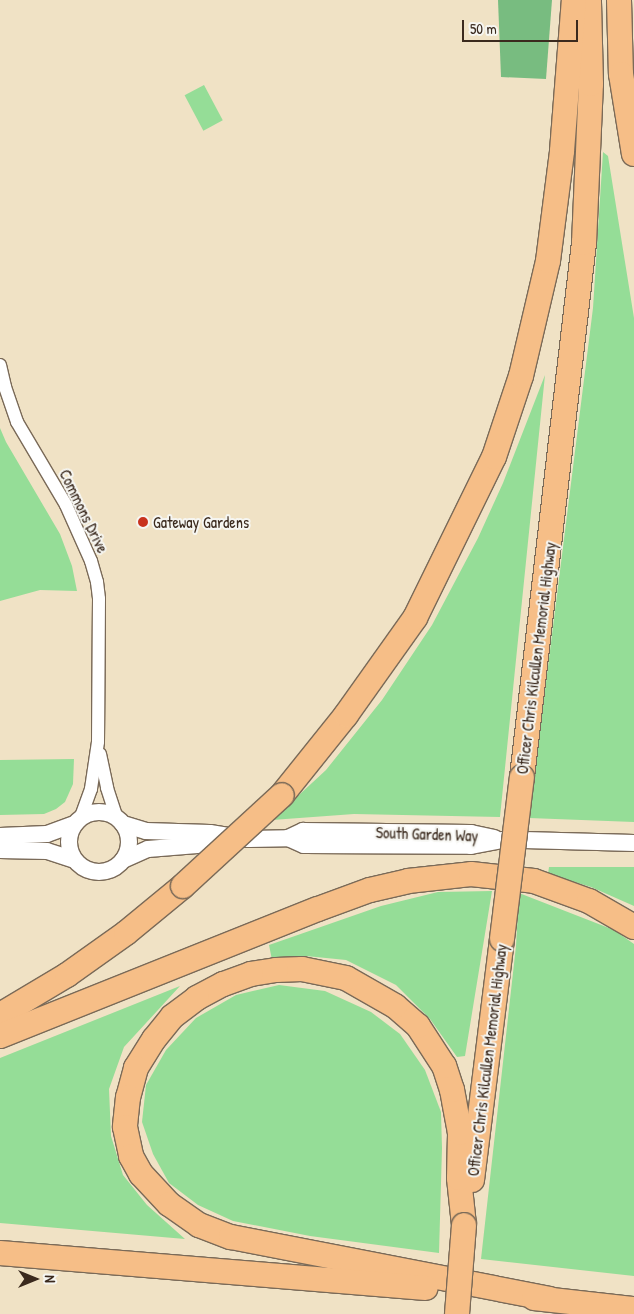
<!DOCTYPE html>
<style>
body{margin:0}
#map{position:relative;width:634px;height:1314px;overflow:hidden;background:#f0e2c5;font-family:"Patrick Hand",sans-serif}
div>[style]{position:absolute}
.green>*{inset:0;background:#95dd97;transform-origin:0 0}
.forest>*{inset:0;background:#78bc80}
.roads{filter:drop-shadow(1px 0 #7a6a58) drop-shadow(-1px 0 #7a6a58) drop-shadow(0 1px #7a6a58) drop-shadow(0 -1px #7a6a58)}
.minor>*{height:12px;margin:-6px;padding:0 6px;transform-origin:6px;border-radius:6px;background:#fff}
.tertiary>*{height:16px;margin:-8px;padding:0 8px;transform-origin:8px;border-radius:8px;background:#fff}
.tertiary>.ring{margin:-8px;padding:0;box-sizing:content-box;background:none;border:16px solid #fff;border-radius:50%}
.motorway>*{height:24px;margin:-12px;padding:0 12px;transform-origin:12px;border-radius:12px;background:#f6be87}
.bridges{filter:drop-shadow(1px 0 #7a6a58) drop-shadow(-1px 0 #7a6a58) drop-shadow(0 1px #7a6a58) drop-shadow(0 -1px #7a6a58)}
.motorway-bridge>*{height:24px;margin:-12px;padding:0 12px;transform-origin:12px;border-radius:12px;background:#f6be87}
.dots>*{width:14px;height:14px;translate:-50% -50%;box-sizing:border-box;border:2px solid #f6f6f2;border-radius:50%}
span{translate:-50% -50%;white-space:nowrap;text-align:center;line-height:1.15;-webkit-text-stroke:4px #f6f6f2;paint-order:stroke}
.street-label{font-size:16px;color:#3b2a1e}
.poi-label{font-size:16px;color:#3b2a1e}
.left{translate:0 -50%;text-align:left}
.north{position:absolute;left:10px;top:1254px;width:50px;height:50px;-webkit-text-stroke:4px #f6f6f2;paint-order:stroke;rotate:90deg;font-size:14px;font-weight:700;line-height:20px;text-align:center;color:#3b2a1e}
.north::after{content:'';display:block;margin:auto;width:18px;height:22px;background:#3b2a1e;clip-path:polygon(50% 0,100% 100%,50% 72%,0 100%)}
.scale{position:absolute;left:462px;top:20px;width:116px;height:22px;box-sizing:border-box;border:2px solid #3b2a1e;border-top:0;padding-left:6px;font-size:15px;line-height:18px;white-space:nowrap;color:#3b2a1e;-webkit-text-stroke:4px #f6f6f2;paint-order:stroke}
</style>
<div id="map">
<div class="green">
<i style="left:204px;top:85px;width:40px;height:22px;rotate:62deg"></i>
<i style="clip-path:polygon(603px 152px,608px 156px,634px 318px,634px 822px,529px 818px,593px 308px)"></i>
<i style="clip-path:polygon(545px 375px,500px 817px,354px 814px,272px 820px,326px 770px,382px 700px,432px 625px,478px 538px,503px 483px)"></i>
<i style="clip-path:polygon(0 428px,6px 442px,60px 534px,72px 566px,77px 591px,40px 590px,0 601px)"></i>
<i style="clip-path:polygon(74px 759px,73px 784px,65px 802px,56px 809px,44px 814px,0 815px,0 760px)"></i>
<i style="clip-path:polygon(549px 867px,634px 867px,634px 906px,591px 887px,548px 874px)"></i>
<i style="clip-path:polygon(492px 891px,465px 1056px,457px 1057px,430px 1019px,396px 985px,346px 960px,306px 956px,272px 960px,269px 945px,381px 906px,438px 892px)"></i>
<i style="clip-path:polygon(519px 893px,614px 930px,634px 944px,634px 1276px,481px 1259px,516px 946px)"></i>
<i style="clip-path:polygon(279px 985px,325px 991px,371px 1012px,400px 1034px,425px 1070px,441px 1112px,442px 1148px,439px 1253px,310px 1236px,233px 1221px,198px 1205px,169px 1183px,153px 1154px,142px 1122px,146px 1085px,166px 1050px,196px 1018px,236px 995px)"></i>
<i style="clip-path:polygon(180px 986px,124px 1047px,109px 1089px,111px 1136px,123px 1175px,147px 1205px,185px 1239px,0 1223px,0 1058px)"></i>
</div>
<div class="forest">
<i style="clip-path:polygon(498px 0,552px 0,546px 79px,501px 77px)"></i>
</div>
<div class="roads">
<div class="minor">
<i style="left:0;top:365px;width:23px;rotate:77deg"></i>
<i style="left:5px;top:387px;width:37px;rotate:71deg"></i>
<i style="left:17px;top:422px;width:96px;rotate:59.4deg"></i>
<i style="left:66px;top:505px;width:61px;rotate:65.9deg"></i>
<i style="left:91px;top:561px;width:22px;rotate:74deg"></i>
<i style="left:97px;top:582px;width:17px;rotate:83deg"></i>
<i style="left:99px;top:599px;width:143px;rotate:90.4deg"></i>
<i style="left:98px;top:742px;width:48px;rotate:98.5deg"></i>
<i style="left:91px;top:789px;width:30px;rotate:110deg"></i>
<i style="left:100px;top:754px;width:35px;rotate:78deg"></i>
<i style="left:107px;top:788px;width:32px;rotate:72deg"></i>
</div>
<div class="tertiary">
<i class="ring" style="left:69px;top:812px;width:44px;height:44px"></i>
<i style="left:123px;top:824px;width:24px;rotate:17deg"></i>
<i style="left:146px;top:831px;width:64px;rotate:1.8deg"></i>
<i style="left:210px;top:833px;width:39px;rotate:9deg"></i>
<i style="left:249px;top:839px;width:39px;rotate:-1deg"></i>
<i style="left:288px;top:838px;width:17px;rotate:24deg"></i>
<i style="left:304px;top:845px;width:167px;rotate:0.3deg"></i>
<i style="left:471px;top:846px;width:31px;rotate:-11deg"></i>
<i style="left:0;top:836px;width:47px;rotate:-2.4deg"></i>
<i style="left:47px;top:834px;width:29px;rotate:-20deg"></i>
<i style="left:288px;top:838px;width:17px;rotate:-25deg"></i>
<i style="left:303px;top:831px;width:168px;rotate:0.7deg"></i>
<i style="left:471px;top:833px;width:24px;rotate:12deg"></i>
<i style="left:524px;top:840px;width:110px;rotate:1.6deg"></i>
<i style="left:0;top:850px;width:47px;rotate:1.2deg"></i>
<i style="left:47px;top:851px;width:28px;rotate:18deg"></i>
<i style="left:123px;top:860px;width:27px;rotate:-24deg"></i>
<i style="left:148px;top:849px;width:74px;rotate:-4.6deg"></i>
</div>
<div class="motorway">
<i style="left:619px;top:0;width:74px;rotate:88.5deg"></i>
<i style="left:621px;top:74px;width:81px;rotate:80.8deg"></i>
<i style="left:522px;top:777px;width:538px;rotate:-83.38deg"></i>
<i style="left:584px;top:243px;width:159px;rotate:-87.5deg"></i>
<i style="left:591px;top:84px;width:84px;rotate:-91.4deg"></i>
<i style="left:282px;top:795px;width:102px;rotate:-51.3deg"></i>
<i style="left:346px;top:715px;width:119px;rotate:-54.6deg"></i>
<i style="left:415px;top:618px;width:179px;rotate:-63.9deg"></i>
<i style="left:494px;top:457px;width:85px;rotate:-71.6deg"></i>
<i style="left:521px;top:376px;width:118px;rotate:-76.8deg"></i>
<i style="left:548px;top:261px;width:111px;rotate:-82.7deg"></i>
<i style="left:562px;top:151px;width:151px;rotate:-85.5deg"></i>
<i style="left:0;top:1015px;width:78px;rotate:-30.8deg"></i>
<i style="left:67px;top:975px;width:72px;rotate:-35.4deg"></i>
<i style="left:126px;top:933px;width:74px;rotate:-39.5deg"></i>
<i style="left:0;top:1036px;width:342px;rotate:-21.8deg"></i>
<i style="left:318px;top:909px;width:55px;rotate:-20.1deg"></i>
<i style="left:370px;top:890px;width:39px;rotate:-13deg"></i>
<i style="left:408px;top:881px;width:63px;rotate:-6.3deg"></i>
<i style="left:471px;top:874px;width:63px;rotate:6.3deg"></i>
<i style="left:534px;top:881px;width:59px;rotate:20deg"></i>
<i style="left:589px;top:901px;width:52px;rotate:30deg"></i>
<i style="left:472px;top:1180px;width:243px;rotate:-82.9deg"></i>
<i style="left:464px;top:1225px;width:47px;rotate:-96.1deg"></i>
<i style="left:459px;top:1178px;width:45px;rotate:-88.7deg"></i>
<i style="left:460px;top:1133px;width:44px;rotate:-100.5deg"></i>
<i style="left:452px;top:1090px;width:25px;rotate:-108deg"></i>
<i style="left:444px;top:1066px;width:48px;rotate:-123deg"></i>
<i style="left:418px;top:1026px;width:30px;rotate:-139deg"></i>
<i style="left:395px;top:1006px;width:56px;rotate:-150.3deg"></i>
<i style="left:346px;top:978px;width:45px;rotate:-168.4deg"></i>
<i style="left:302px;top:969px;width:26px;rotate:178deg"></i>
<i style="left:276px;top:970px;width:25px;rotate:171deg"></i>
<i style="left:251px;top:974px;width:30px;rotate:160deg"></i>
<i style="left:223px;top:984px;width:30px;rotate:152deg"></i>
<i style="left:197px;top:998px;width:31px;rotate:143deg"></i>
<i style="left:172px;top:1017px;width:28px;rotate:129deg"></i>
<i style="left:154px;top:1039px;width:34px;rotate:122deg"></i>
<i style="left:136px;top:1068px;width:30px;rotate:105deg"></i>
<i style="left:128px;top:1097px;width:30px;rotate:96deg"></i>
<i style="left:125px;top:1127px;width:30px;rotate:78deg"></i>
<i style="left:131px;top:1156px;width:21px;rotate:61deg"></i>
<i style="left:141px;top:1174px;width:41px;rotate:47deg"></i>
<i style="left:169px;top:1204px;width:37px;rotate:35deg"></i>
<i style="left:199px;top:1225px;width:34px;rotate:21deg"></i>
<i style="left:231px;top:1237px;width:325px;rotate:11deg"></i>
<i style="left:0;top:1253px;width:427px;rotate:4.7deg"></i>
<i style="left:534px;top:1298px;width:101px;rotate:6.3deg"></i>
</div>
</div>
<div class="bridges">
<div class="motorway-bridge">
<i style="left:183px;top:886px;width:134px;rotate:-42.6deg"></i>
<i style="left:502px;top:939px;width:163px;rotate:-83deg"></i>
<i style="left:457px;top:1314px;width:89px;rotate:-85.5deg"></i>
</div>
</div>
<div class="dots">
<i style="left:143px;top:522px;background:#c8321e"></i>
</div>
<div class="street-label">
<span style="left:84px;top:511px;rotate:64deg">Commons Drive</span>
<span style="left:536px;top:658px;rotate:-83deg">Officer Chris Kilcullen Memorial Highway</span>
<span style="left:427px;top:834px;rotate:2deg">South Garden Way</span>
<span style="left:487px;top:1060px;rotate:-83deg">Officer Chris Kilcullen Memorial Highway</span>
</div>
<div class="poi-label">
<span class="left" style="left:153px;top:522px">Gateway Gardens</span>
</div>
<div class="north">N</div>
<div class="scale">50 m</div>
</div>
